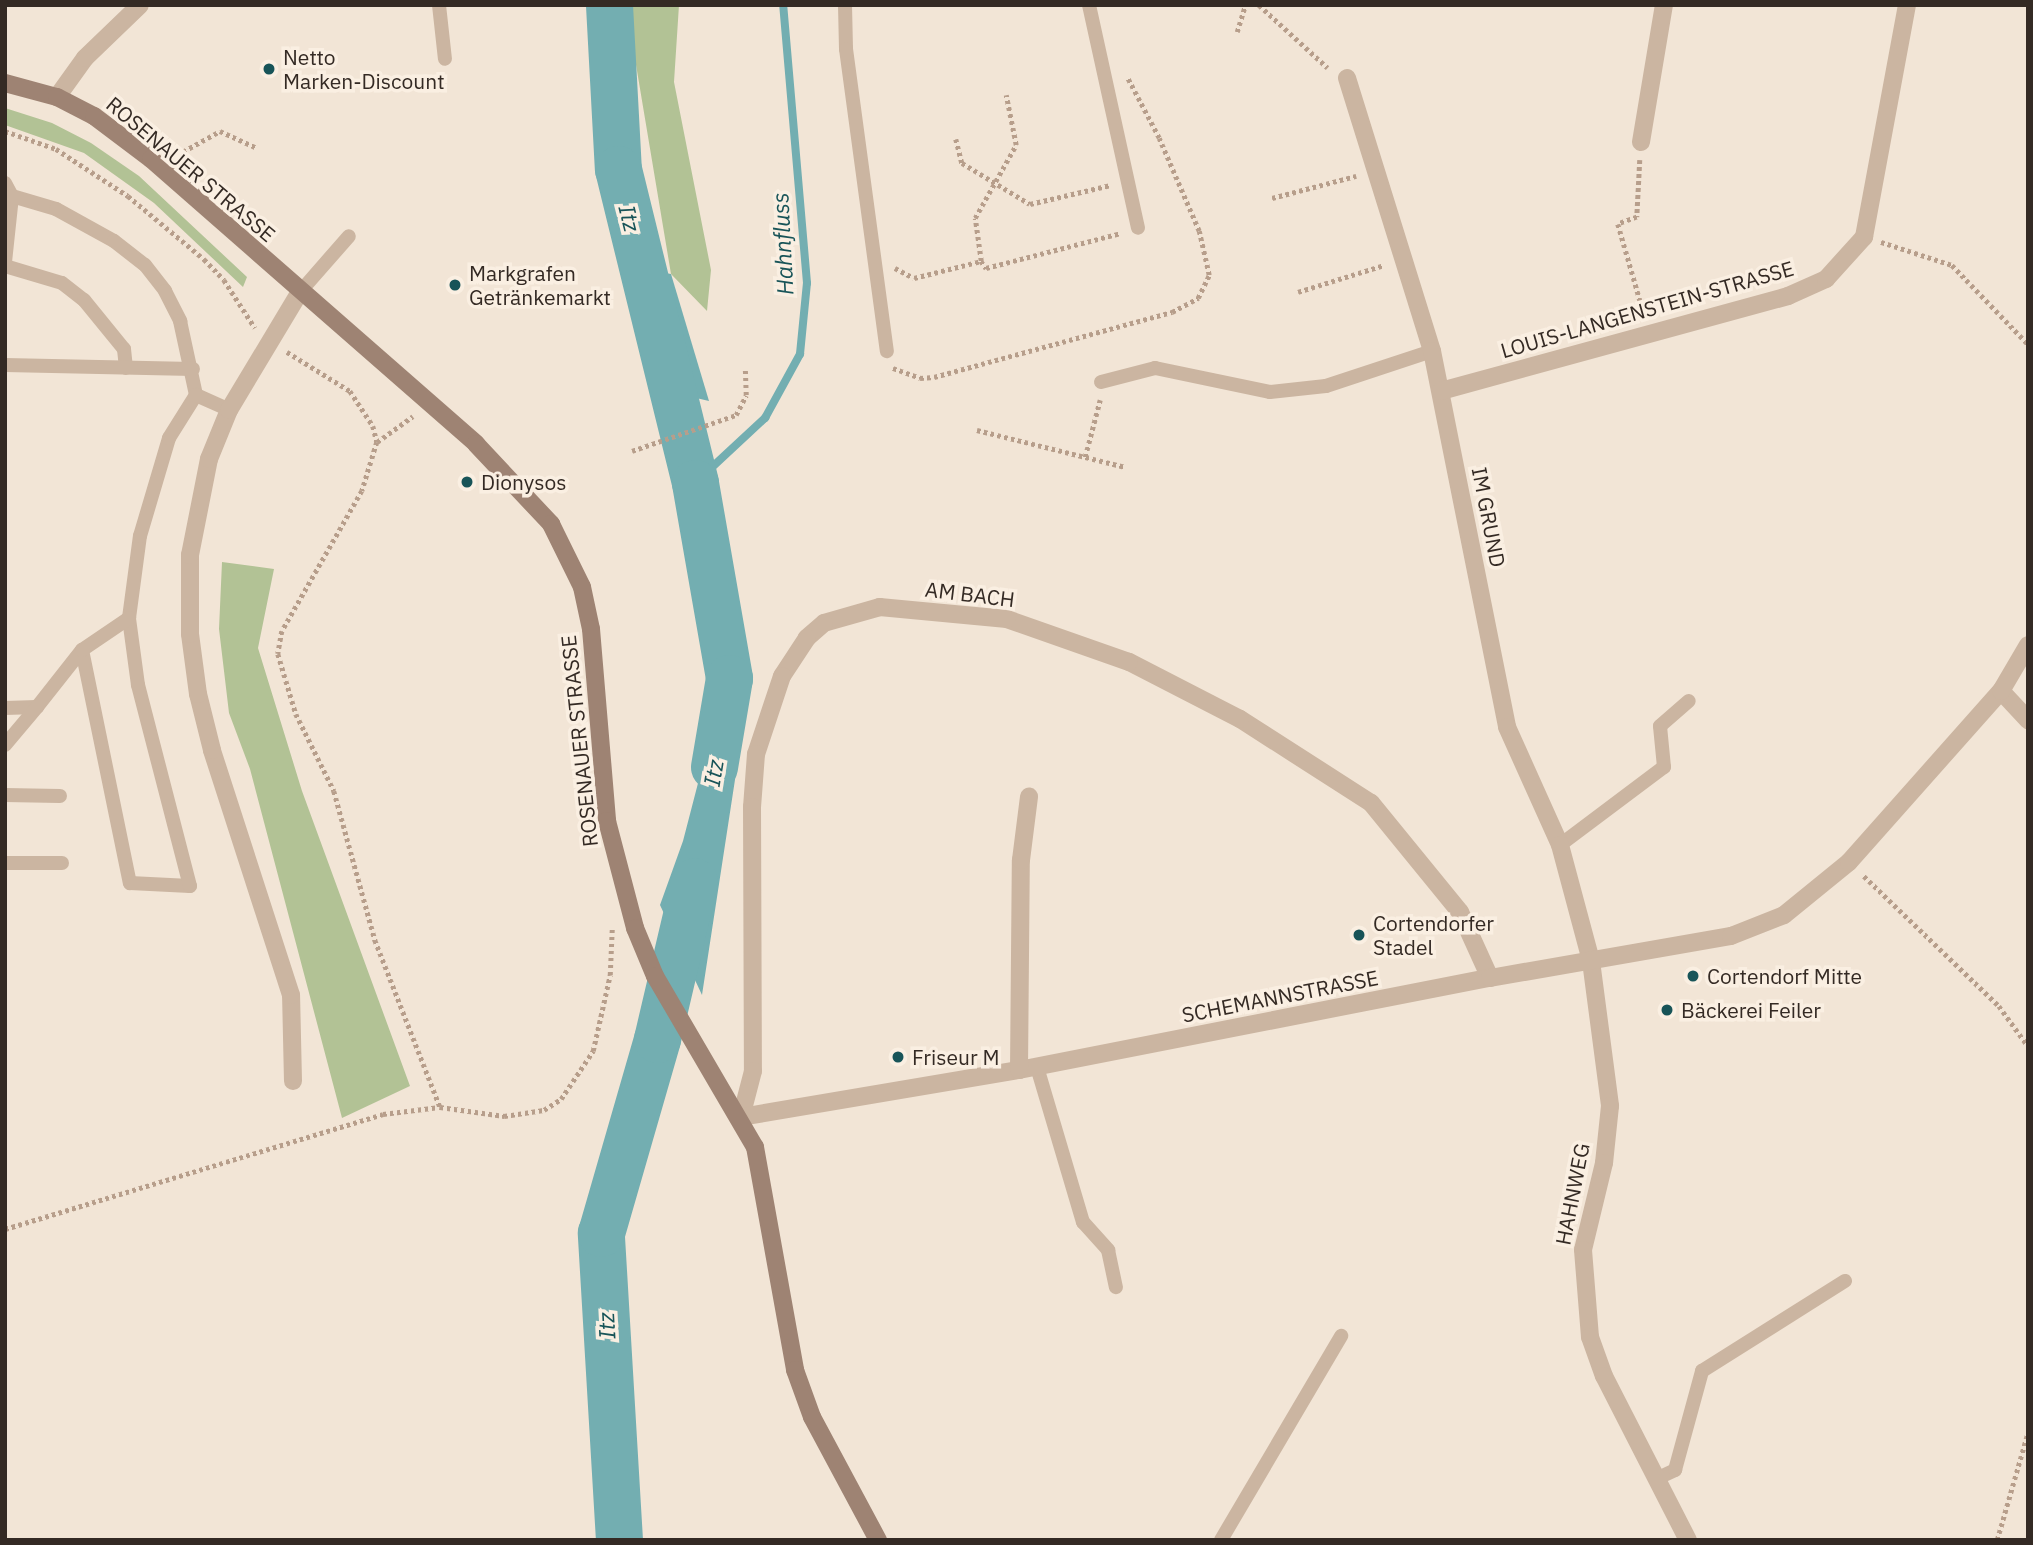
<!DOCTYPE html>
<meta charset="utf-8">
<style>
body{margin:0}
#map{position:relative;width:2033px;height:1545px;overflow:hidden;background:#f2e5d6;font-family:"IBM Plex Sans",sans-serif}
div>[style]{position:absolute}
.green>*{inset:0;background:#b2c295}
.water>*{inset:0;background:#73aeb1}
.stream>*{height:8px;margin:-4px;padding:0 4px;transform-origin:4px;border-radius:4px;background:#73aeb1}
.river>*{height:47px;margin:-23.5px;padding:0 23.5px;transform-origin:23.5px;border-radius:23.5px;background:#73aeb1}
.path>*{height:4.5px;margin-top:-2.25px;transform-origin:0;background:repeating-linear-gradient(90deg,#b79e8b 0 3.5px,transparent 0 7px)}
.lane>*{height:14px;margin:-7px;padding:0 7px;transform-origin:7px;border-radius:7px;background:#cbb5a1}
.street>*{height:18px;margin:-9px;padding:0 9px;transform-origin:9px;border-radius:9px;background:#cbb5a1}
.secondary>*{height:18px;margin:-9px;padding:0 9px;transform-origin:9px;border-radius:9px;background:#9e8373}
.dots>*{width:19px;height:19px;translate:-50% -50%;box-sizing:border-box;border:4px solid #faefe2;border-radius:50%}
span{translate:-50% -50%;white-space:nowrap;text-align:center;line-height:1.15;-webkit-text-stroke:7px #faefe2;paint-order:stroke}
.poi-label{font-size:21px;color:#342a24}
.left{translate:0 -50%;text-align:left}
.street-label{font-size:21px;color:#342a24}
.water-label{font-size:23px;color:#185458;font-style:italic}
.frame{position:absolute;inset:0;border:7px solid #342a24;pointer-events:none}
</style>
<div id="map">
<div class="green">
<i style="clip-path:polygon(626px 5px,679px 5px,674px 82px,711px 270px,707px 311px,671px 274px)"></i>
<i style="clip-path:polygon(5px 108px,52px 123px,91px 143px,139px 176px,247px 277px,243px 287px,154px 203px,84px 153px,5px 125px)"></i>
<i style="clip-path:polygon(222px 562px,274px 569px,258px 648px,302px 791px,410px 1086px,342px 1118px,250px 769px,229px 713px,219px 629px)"></i>
</div>
<div class="water">
<i style="clip-path:polygon(629px 267px,671px 274px,709px 401px,666px 391px)"></i>
<i style="clip-path:polygon(714px 691px,744px 721px,702px 995px,660px 905px,683px 841px,717px 710px)"></i>
</div>
<div class="stream">
<i style="left:695px;top:483px;width:96px;rotate:-42.9deg"></i>
<i style="left:765px;top:418px;width:73px;rotate:-61.3deg"></i>
<i style="left:800px;top:354px;width:71px;rotate:-84.4deg"></i>
<i style="left:807px;top:283px;width:279px;rotate:-94.9deg"></i>
</div>
<div class="river">
<i style="left:609px;top:5px;width:164px;rotate:86.9deg"></i>
<i style="left:618px;top:169px;width:323px;rotate:76.2deg"></i>
<i style="left:695px;top:483px;width:198px;rotate:80.1deg"></i>
<i style="left:729px;top:678px;width:90px;rotate:99.6deg"></i>
<i style="left:619px;top:1540px;width:308px;rotate:-93.4deg"></i>
<i style="left:601px;top:1233px;width:202px;rotate:-73.9deg"></i>
<i style="left:657px;top:1039px;width:162px;rotate:-76.8deg"></i>
</div>
<div class="path">
<i style="left:1259px;top:5px;width:93px;rotate:42.4deg"></i>
<i style="left:1237px;top:32px;width:28px;rotate:-73deg"></i>
<i style="left:5px;top:131px;width:54px;rotate:19.4deg"></i>
<i style="left:56px;top:149px;width:86px;rotate:33.1deg"></i>
<i style="left:128px;top:196px;width:99px;rotate:39.7deg"></i>
<i style="left:204px;top:259px;width:29px;rotate:46deg"></i>
<i style="left:224px;top:280px;width:57px;rotate:57.1deg"></i>
<i style="left:956px;top:139px;width:25px;rotate:76deg"></i>
<i style="left:962px;top:163px;width:79px;rotate:31.1deg"></i>
<i style="left:1030px;top:204px;width:83px;rotate:-13.2deg"></i>
<i style="left:177px;top:155px;width:49px;rotate:-29.2deg"></i>
<i style="left:220px;top:131px;width:41px;rotate:24.7deg"></i>
<i style="left:1640px;top:160px;width:57px;rotate:93deg"></i>
<i style="left:1637px;top:217px;width:20px;rotate:160deg"></i>
<i style="left:1618px;top:224px;width:94px;rotate:73.9deg"></i>
<i style="left:1272px;top:198px;width:87px;rotate:-14.7deg"></i>
<i style="left:1881px;top:242px;width:75px;rotate:17.9deg"></i>
<i style="left:1952px;top:265px;width:110px;rotate:46.1deg"></i>
<i style="left:981px;top:261px;width:43px;rotate:-97.9deg"></i>
<i style="left:975px;top:218px;width:84px;rotate:-60.7deg"></i>
<i style="left:1016px;top:145px;width:51px;rotate:-101.3deg"></i>
<i style="left:895px;top:268px;width:21px;rotate:28deg"></i>
<i style="left:914px;top:278px;width:69px;rotate:-14.2deg"></i>
<i style="left:981px;top:261px;width:9px;rotate:54deg"></i>
<i style="left:986px;top:268px;width:139px;rotate:-14.5deg"></i>
<i style="left:1298px;top:292px;width:90px;rotate:-17.4deg"></i>
<i style="left:287px;top:352px;width:74px;rotate:31.8deg"></i>
<i style="left:350px;top:391px;width:42px;rotate:56.7deg"></i>
<i style="left:373px;top:426px;width:16px;rotate:76deg"></i>
<i style="left:377px;top:442px;width:51px;rotate:107deg"></i>
<i style="left:362px;top:491px;width:161px;rotate:119.7deg"></i>
<i style="left:282px;top:631px;width:23px;rotate:100deg"></i>
<i style="left:278px;top:654px;width:63px;rotate:73.3deg"></i>
<i style="left:296px;top:714px;width:86px;rotate:63.7deg"></i>
<i style="left:334px;top:791px;width:155px;rotate:74.6deg"></i>
<i style="left:375px;top:940px;width:179px;rotate:68.7deg"></i>
<i style="left:893px;top:368px;width:29px;rotate:20deg"></i>
<i style="left:920px;top:378px;width:14px;rotate:-4deg"></i>
<i style="left:934px;top:377px;width:247px;rotate:-15.3deg"></i>
<i style="left:1172px;top:312px;width:30px;rotate:-28deg"></i>
<i style="left:1198px;top:298px;width:25px;rotate:-64deg"></i>
<i style="left:1209px;top:275px;width:45px;rotate:-102.8deg"></i>
<i style="left:1199px;top:231px;width:101px;rotate:-113.3deg"></i>
<i style="left:1159px;top:138px;width:67px;rotate:-117.7deg"></i>
<i style="left:977px;top:430px;width:153px;rotate:14deg"></i>
<i style="left:377px;top:442px;width:44px;rotate:-35.8deg"></i>
<i style="left:632px;top:451px;width:110px;rotate:-19.1deg"></i>
<i style="left:736px;top:415px;width:22px;rotate:-63deg"></i>
<i style="left:746px;top:395px;width:27px;rotate:-92deg"></i>
<i style="left:1085px;top:457px;width:59px;rotate:-75.3deg"></i>
<i style="left:1864px;top:876px;width:187px;rotate:43.9deg"></i>
<i style="left:1999px;top:1006px;width:49px;rotate:54.1deg"></i>
<i style="left:5px;top:1229px;width:395px;rotate:-16.9deg"></i>
<i style="left:383px;top:1114px;width:57px;rotate:-7deg"></i>
<i style="left:440px;top:1107px;width:65px;rotate:8deg"></i>
<i style="left:504px;top:1116px;width:40px;rotate:-8.5deg"></i>
<i style="left:544px;top:1110px;width:20px;rotate:-33deg"></i>
<i style="left:561px;top:1099px;width:58px;rotate:-56.3deg"></i>
<i style="left:593px;top:1051px;width:78px;rotate:-77.4deg"></i>
<i style="left:610px;top:975px;width:46px;rotate:-87.5deg"></i>
<i style="left:1997px;top:1540px;width:112px;rotate:-74deg"></i>
</div>
<div class="lane">
<i style="left:439px;top:5px;width:54px;rotate:83.7deg"></i>
<i style="left:845px;top:5px;width:44px;rotate:88.7deg"></i>
<i style="left:846px;top:49px;width:305px;rotate:82.3deg"></i>
<i style="left:1089px;top:5px;width:228px;rotate:77.6deg"></i>
<i style="left:5px;top:183px;width:15px;rotate:62deg"></i>
<i style="left:5px;top:262px;width:66px;rotate:-83.9deg"></i>
<i style="left:12px;top:196px;width:46px;rotate:16.5deg"></i>
<i style="left:56px;top:209px;width:66px;rotate:28.9deg"></i>
<i style="left:114px;top:241px;width:39px;rotate:38deg"></i>
<i style="left:145px;top:265px;width:33px;rotate:52deg"></i>
<i style="left:165px;top:291px;width:34px;rotate:63deg"></i>
<i style="left:180px;top:321px;width:76px;rotate:77.8deg"></i>
<i style="left:5px;top:266px;width:59px;rotate:16.6deg"></i>
<i style="left:62px;top:283px;width:28px;rotate:38deg"></i>
<i style="left:84px;top:300px;width:63px;rotate:50.8deg"></i>
<i style="left:124px;top:349px;width:19px;rotate:84deg"></i>
<i style="left:300px;top:292px;width:74px;rotate:-48.8deg"></i>
<i style="left:5px;top:365px;width:188px;rotate:1.2deg"></i>
<i style="left:1101px;top:382px;width:56px;rotate:-14.5deg"></i>
<i style="left:1155px;top:368px;width:117px;rotate:11.8deg"></i>
<i style="left:1270px;top:392px;width:56px;rotate:-6.1deg"></i>
<i style="left:1326px;top:386px;width:112px;rotate:-18.3deg"></i>
<i style="left:82px;top:650px;width:238px;rotate:78.4deg"></i>
<i style="left:130px;top:883px;width:60px;rotate:2.9deg"></i>
<i style="left:190px;top:886px;width:208px;rotate:-104.5deg"></i>
<i style="left:138px;top:685px;width:68px;rotate:-97.7deg"></i>
<i style="left:129px;top:618px;width:83px;rotate:-82.4deg"></i>
<i style="left:140px;top:536px;width:102px;rotate:-73.5deg"></i>
<i style="left:169px;top:438px;width:51px;rotate:-57.9deg"></i>
<i style="left:196px;top:395px;width:36px;rotate:24deg"></i>
<i style="left:5px;top:708px;width:32px;rotate:-2deg"></i>
<i style="left:37px;top:707px;width:73px;rotate:-51.7deg"></i>
<i style="left:82px;top:650px;width:57px;rotate:-34.2deg"></i>
<i style="left:5px;top:745px;width:50px;rotate:-49.9deg"></i>
<i style="left:5px;top:795px;width:55px;rotate:1deg"></i>
<i style="left:1560px;top:845px;width:130px;rotate:-36.9deg"></i>
<i style="left:1664px;top:767px;width:41px;rotate:-95.6deg"></i>
<i style="left:1660px;top:726px;width:38px;rotate:-41deg"></i>
<i style="left:5px;top:863px;width:57px"></i>
<i style="left:1037px;top:1067px;width:162px;rotate:73.5deg"></i>
<i style="left:1083px;top:1222px;width:38px;rotate:48deg"></i>
<i style="left:1108px;top:1250px;width:38px;rotate:78deg"></i>
<i style="left:1658px;top:1478px;width:19px;rotate:-25deg"></i>
<i style="left:1675px;top:1470px;width:103px;rotate:-74.7deg"></i>
<i style="left:1702px;top:1371px;width:169px;rotate:-32.2deg"></i>
<i style="left:1221px;top:1540px;width:237px;rotate:-59.5deg"></i>
</div>
<div class="street">
<i style="left:1347px;top:78px;width:286px;rotate:72.7deg"></i>
<i style="left:1432px;top:351px;width:383px;rotate:78.7deg"></i>
<i style="left:1507px;top:727px;width:129px;rotate:65.8deg"></i>
<i style="left:1560px;top:845px;width:120px;rotate:75deg"></i>
<i style="left:1591px;top:961px;width:146px;rotate:82.5deg"></i>
<i style="left:1610px;top:1106px;width:57px;rotate:96deg"></i>
<i style="left:1604px;top:1163px;width:89px;rotate:103.6deg"></i>
<i style="left:1583px;top:1250px;width:87px;rotate:85.4deg"></i>
<i style="left:1590px;top:1337px;width:41px;rotate:70.3deg"></i>
<i style="left:1604px;top:1376px;width:184px;rotate:62.9deg"></i>
<i style="left:57px;top:97px;width:48px;rotate:-54.3deg"></i>
<i style="left:85px;top:58px;width:76px;rotate:-43.9deg"></i>
<i style="left:1641px;top:142px;width:139px;rotate:-80.5deg"></i>
<i style="left:1441px;top:391px;width:360px;rotate:-15.3deg"></i>
<i style="left:1788px;top:296px;width:42px;rotate:-24.1deg"></i>
<i style="left:1826px;top:279px;width:57px;rotate:-47.9deg"></i>
<i style="left:1864px;top:237px;width:236px;rotate:-79.5deg"></i>
<i style="left:2001px;top:691px;width:40px;rotate:47deg"></i>
<i style="left:1490px;top:978px;width:72px;rotate:-114.4deg"></i>
<i style="left:1460px;top:912px;width:141px;rotate:-129.2deg"></i>
<i style="left:1371px;top:803px;width:156px;rotate:-147.3deg"></i>
<i style="left:1240px;top:719px;width:125px;rotate:-152.8deg"></i>
<i style="left:1129px;top:662px;width:129px;rotate:-160.6deg"></i>
<i style="left:1007px;top:619px;width:128px;rotate:-174.6deg"></i>
<i style="left:880px;top:607px;width:58px;rotate:164.1deg"></i>
<i style="left:824px;top:623px;width:23px;rotate:139deg"></i>
<i style="left:807px;top:638px;width:45px;rotate:123.3deg"></i>
<i style="left:782px;top:676px;width:82px;rotate:108.4deg"></i>
<i style="left:756px;top:754px;width:53px;rotate:94.3deg"></i>
<i style="left:752px;top:807px;width:264px;rotate:89.8deg"></i>
<i style="left:753px;top:1071px;width:48px;rotate:104.6deg"></i>
<i style="left:741px;top:1117px;width:282px;rotate:-9.6deg"></i>
<i style="left:1019px;top:1070px;width:480px;rotate:-11.1deg"></i>
<i style="left:1490px;top:978px;width:245px;rotate:-9.9deg"></i>
<i style="left:1731px;top:936px;width:57px;rotate:-21.6deg"></i>
<i style="left:1784px;top:915px;width:84px;rotate:-39.2deg"></i>
<i style="left:1849px;top:862px;width:229px;rotate:-48.4deg"></i>
<i style="left:2001px;top:691px;width:53px;rotate:-59.6deg"></i>
<i style="left:1019px;top:1070px;width:210px;rotate:-89.5deg"></i>
<i style="left:1021px;top:860px;width:64px;rotate:-82.8deg"></i>
<i style="left:293px;top:1081px;width:86px;rotate:-91.3deg"></i>
<i style="left:291px;top:995px;width:257px;rotate:-107.9deg"></i>
<i style="left:212px;top:750px;width:58px;rotate:-104deg"></i>
<i style="left:198px;top:694px;width:61px;rotate:-97.6deg"></i>
<i style="left:190px;top:634px;width:79px;rotate:-90deg"></i>
<i style="left:190px;top:555px;width:98px;rotate:-78.8deg"></i>
<i style="left:209px;top:459px;width:53px;rotate:-67.8deg"></i>
<i style="left:229px;top:410px;width:138px;rotate:-59deg"></i>
</div>
<div class="secondary">
<i style="left:5px;top:83px;width:54px;rotate:15.1deg"></i>
<i style="left:57px;top:97px;width:42px;rotate:27.2deg"></i>
<i style="left:94px;top:116px;width:71px;rotate:37deg"></i>
<i style="left:151px;top:159px;width:432px;rotate:41.2deg"></i>
<i style="left:476px;top:444px;width:110px;rotate:46.8deg"></i>
<i style="left:551px;top:524px;width:70px;rotate:63.8deg"></i>
<i style="left:582px;top:587px;width:43px;rotate:77.9deg"></i>
<i style="left:591px;top:629px;width:193px;rotate:85.2deg"></i>
<i style="left:607px;top:821px;width:111px;rotate:75.3deg"></i>
<i style="left:635px;top:928px;width:52px;rotate:67.4deg"></i>
<i style="left:655px;top:976px;width:198px;rotate:59.7deg"></i>
<i style="left:755px;top:1147px;width:227px;rotate:79.8deg"></i>
<i style="left:795px;top:1370px;width:50px;rotate:70.1deg"></i>
<i style="left:812px;top:1417px;width:140px;rotate:61.8deg"></i>
</div>
<div class="dots">
<i style="left:269px;top:69px;background:#185458"></i>
<i style="left:455px;top:285px;background:#185458"></i>
<i style="left:467px;top:482px;background:#185458"></i>
<i style="left:1359px;top:935px;background:#185458"></i>
<i style="left:1693px;top:976px;background:#185458"></i>
<i style="left:1667px;top:1010px;background:#185458"></i>
<i style="left:898px;top:1057px;background:#185458"></i>
</div>
<div class="poi-label">
<span class="left" style="left:283px;top:69px">Netto<br>Marken-Discount</span>
<span class="left" style="left:469px;top:285px">Markgrafen<br>Getränkemarkt</span>
<span class="left" style="left:481px;top:482px">Dionysos</span>
<span class="left" style="left:1373px;top:935px">Cortendorfer<br>Stadel</span>
<span class="left" style="left:1707px;top:976px">Cortendorf Mitte</span>
<span class="left" style="left:1681px;top:1010px">Bäckerei Feiler</span>
<span class="left" style="left:912px;top:1057px">Friseur M</span>
</div>
<div class="street-label">
<span style="left:191px;top:169px;rotate:40deg">ROSENAUER STRASSE</span>
<span style="left:1647px;top:309px;rotate:-16deg">LOUIS-LANGENSTEIN-STRASSE</span>
<span style="left:1489px;top:517px;rotate:79deg">IM GRUND</span>
<span style="left:970px;top:594px;rotate:7deg">AM BACH</span>
<span style="left:579px;top:741px;rotate:-96deg">ROSENAUER STRASSE</span>
<span style="left:1280px;top:996px;rotate:-11deg">SCHEMANNSTRASSE</span>
<span style="left:1572px;top:1194px;rotate:-79deg">HAHNWEG</span>
</div>
<div class="water-label">
<span style="left:630px;top:218px;rotate:76deg">Itz</span>
<span style="left:782px;top:244px;rotate:-93deg">Hahnfluss</span>
<span style="left:713px;top:773px;rotate:-81deg">Itz</span>
<span style="left:606px;top:1326px;rotate:-93deg">Itz</span>
</div>
<div class="frame"></div>
</div>
